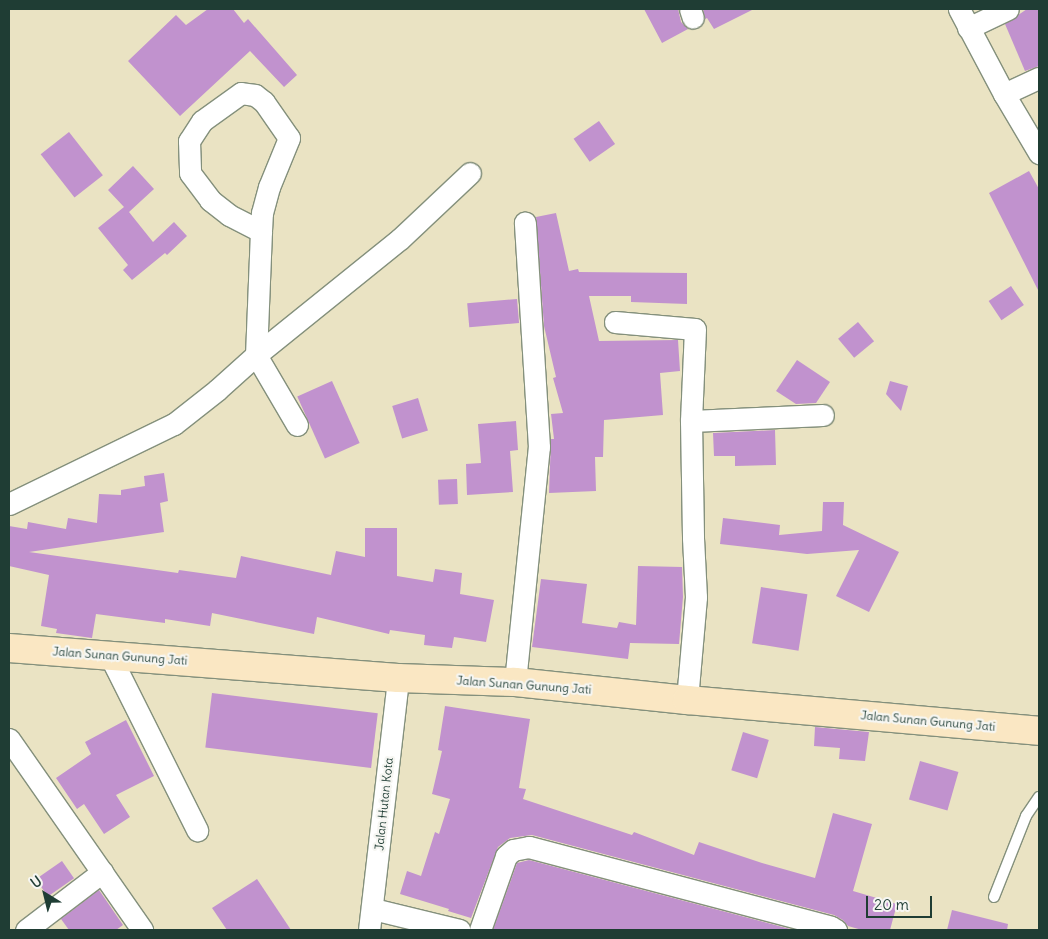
<!DOCTYPE html>
<style>
body{margin:0}
#map{position:relative;width:1048px;height:939px;overflow:hidden;background:#eae3c3;font-family:Delius,sans-serif}
div>[style]{position:absolute}
.building>*{inset:0;background:#c192ce;transform-origin:0 0}
.roads{filter:drop-shadow(1px 0 #84907c) drop-shadow(-1px 0 #84907c) drop-shadow(0 1px #84907c) drop-shadow(0 -1px #84907c)}
.lane>*{height:10px;margin:-5px;padding:0 5px;transform-origin:5px;border-radius:5px;background:#fff}
.street>*{height:21px;margin:-10.5px;padding:0 10.5px;transform-origin:10.5px;border-radius:10.5px;background:#fff}
.secondary>*{height:28px;margin:-14px;padding:0 14px;transform-origin:14px;border-radius:14px;background:#fae7c3}
span{translate:-50% -50%;white-space:nowrap;text-align:center;line-height:1.15;-webkit-text-stroke:4.5px #f6f6f2;paint-order:stroke}
.street-label{font-size:12px;color:#1f3d34}
.frame{position:absolute;inset:0;border:10px solid #1f3d34;pointer-events:none}
.north{position:absolute;left:20px;top:869px;width:50px;height:50px;-webkit-text-stroke:4px #f6f6f2;paint-order:stroke;rotate:324deg;font-size:14px;font-weight:700;line-height:20px;text-align:center;color:#1f3d34}
.north::after{content:'';display:block;margin:auto;width:18px;height:22px;background:#1f3d34;clip-path:polygon(50% 0,100% 100%,50% 72%,0 100%)}
.scale{position:absolute;left:866px;top:896px;width:66px;height:22px;box-sizing:border-box;border:2px solid #1f3d34;border-top:0;padding-left:6px;font-size:15px;line-height:18px;white-space:nowrap;color:#1f3d34;-webkit-text-stroke:4px #f6f6f2;paint-order:stroke}
</style>
<div id="map">
<div class="building">
<i style="clip-path:polygon(208px 9px,233px 9px,244px 23px,248px 19px,297px 75px,284px 87px,250px 51px,180px 116px,128px 61px,176px 15px,186px 25px)"></i>
<i style="clip-path:polygon(644px 9px,678px 9px,681px 22px,688px 29px,662px 43px)"></i>
<i style="clip-path:polygon(703px 9px,754px 9px,714px 29px,707px 18px,705px 19px)"></i>
<i style="clip-path:polygon(1027px 9px,1039px 9px,1039px 66px,1025px 71px,1005px 24px)"></i>
<i style="left:599px;top:121px;width:28px;height:31px;rotate:55deg"></i>
<i style="left:69px;top:132px;width:55px;height:36px;rotate:52deg"></i>
<i style="clip-path:polygon(133px 166px,154px 189px,129px 212px,153px 242px,174px 222px,187px 236px,167px 255px,165px 253px,132px 280px,123px 270px,128px 265px,98px 228px,124px 207px,108px 190px)"></i>
<i style="clip-path:polygon(1029px 171px,1039px 189px,1039px 292px,989px 193px)"></i>
<i style="clip-path:polygon(556px 213px,569px 271px,578px 269px,579px 272px,687px 273px,687px 304px,631px 302px,631px 296px,589px 296px,599px 341px,678px 340px,680px 371px,660px 373px,663px 415px,604px 420px,603px 457px,595px 457px,596px 491px,549px 493px,551px 439px,554px 439px,551px 414px,563px 413px,553px 378px,556px 377px,544px 326px,536px 217px)"></i>
<i style="left:1011px;top:286px;width:23px;height:27px;rotate:56deg"></i>
<i style="left:517px;top:299px;width:24px;height:50px;rotate:85deg"></i>
<i style="left:858px;top:322px;width:25px;height:26px;rotate:50deg"></i>
<i style="clip-path:polygon(797px 360px,830px 382px,816px 403px,796px 404px,776px 391px)"></i>
<i style="left:332px;top:381px;width:68px;height:38px;rotate:66deg"></i>
<i style="clip-path:polygon(890px 381px,908px 386px,901px 411px,886px 394px)"></i>
<i style="left:418px;top:398px;width:34px;height:27px;rotate:73deg"></i>
<i style="clip-path:polygon(516px 421px,518px 450px,510px 451px,513px 492px,467px 495px,466px 464px,481px 463px,478px 424px)"></i>
<i style="clip-path:polygon(775px 430px,776px 465px,735px 466px,735px 456px,714px 456px,713px 433px)"></i>
<i style="clip-path:polygon(164px 473px,168px 501px,160px 503px,164px 532px,29px 552px,178px 573px,179px 570px,236px 578px,241px 556px,331px 575px,336px 551px,365px 557px,365px 528px,397px 528px,397px 576px,433px 582px,435px 569px,462px 573px,460px 594px,494px 600px,486px 642px,454px 637px,452px 648px,424px 645px,425px 635px,390px 630px,389px 634px,317px 617px,314px 634px,212px 613px,210px 626px,165px 619px,165px 623px,96px 614px,92px 638px,56px 633px,57px 629px,41px 626px,49px 575px,9px 566px,9px 526px,27px 529px,28px 522px,66px 529px,68px 518px,97px 523px,99px 494px,121px 495px,121px 490px,145px 486px,144px 476px)"></i>
<i style="left:457px;top:479px;width:25px;height:19px;rotate:88deg"></i>
<i style="clip-path:polygon(823px 502px,844px 502px,843px 525px,899px 552px,869px 612px,836px 596px,859px 550px,807px 554px,720px 544px,723px 518px,780px 525px,779px 535px,822px 531px)"></i>
<i style="clip-path:polygon(638px 566px,682px 567px,683px 597px,679px 644px,630px 643px,628px 659px,532px 647px,541px 579px,587px 584px,582px 623px,617px 628px,619px 622px,636px 625px)"></i>
<i style="left:761px;top:587px;width:47px;height:57px;rotate:9deg"></i>
<i style="left:212px;top:693px;width:167px;height:55px;rotate:7deg"></i>
<i style="clip-path:polygon(445px 706px,530px 719px,519px 788px,526px 789px,523px 799px,632px 835px,634px 832px,694px 855px,699px 842px,762px 863px,815px 878px,833px 813px,872px 824px,853px 891px,897px 904px,890px 930px,862px 930px,848px 926px,843px 920px,834px 915px,532px 835px,510px 838px,498px 847px,471px 918px,448px 911px,449px 909px,400px 894px,407px 871px,421px 876px,435px 832px,439px 834px,450px 799px,432px 794px,442px 751px,438px 750px)"></i>
<i style="clip-path:polygon(126px 720px,154px 776px,116px 795px,130px 817px,104px 834px,84px 804px,77px 809px,56px 778px,91px 754px,85px 742px)"></i>
<i style="clip-path:polygon(815px 727px,869px 732px,865px 761px,839px 759px,840px 748px,814px 746px)"></i>
<i style="left:743px;top:732px;width:27px;height:40px;rotate:17deg"></i>
<i style="left:920px;top:761px;width:40px;height:40px;rotate:16deg"></i>
<i style="clip-path:polygon(529px 860px,794px 930px,493px 930px,517px 863px)"></i>
<i style="left:62px;top:861px;width:21px;height:32px;rotate:55deg"></i>
<i style="clip-path:polygon(257px 879px,291px 930px,227px 930px,212px 908px)"></i>
<i style="clip-path:polygon(99px 890px,123px 925px,116px 930px,69px 930px,61px 919px)"></i>
<i style="clip-path:polygon(952px 910px,1008px 924px,1007px 930px,947px 930px)"></i>
</div>
<div class="roads">
<div class="lane">
<i style="left:994px;top:897px;width:87px;rotate:-68.4deg"></i>
<i style="left:1026px;top:816px;width:23px;rotate:-56deg"></i>
</div>
<div class="street">
<i style="left:690px;top:9px;width:9px;rotate:72deg"></i>
<i style="left:959px;top:9px;width:96px;rotate:62.1deg"></i>
<i style="left:1004px;top:94px;width:69px;rotate:59.3deg"></i>
<i style="left:968px;top:28px;width:44px;rotate:-25.4deg"></i>
<i style="left:1004px;top:94px;width:38px;rotate:-25deg"></i>
<i style="left:261px;top:231px;width:18px;rotate:-87deg"></i>
<i style="left:262px;top:213px;width:27px;rotate:-75deg"></i>
<i style="left:269px;top:187px;width:53px;rotate:-67.8deg"></i>
<i style="left:289px;top:138px;width:44px;rotate:-124.8deg"></i>
<i style="left:264px;top:102px;width:11px;rotate:-142deg"></i>
<i style="left:255px;top:95px;width:14px;rotate:-172deg"></i>
<i style="left:241px;top:93px;width:48px;rotate:144.3deg"></i>
<i style="left:202px;top:121px;width:24px;rotate:123deg"></i>
<i style="left:189px;top:141px;width:32px;rotate:88deg"></i>
<i style="left:190px;top:173px;width:34px;rotate:53deg"></i>
<i style="left:210px;top:200px;width:24px;rotate:38deg"></i>
<i style="left:229px;top:215px;width:36px;rotate:27deg"></i>
<i style="left:261px;top:231px;width:124px;rotate:92.3deg"></i>
<i style="left:256px;top:355px;width:81px;rotate:59.6deg"></i>
<i style="left:615px;top:322px;width:80px;rotate:5deg"></i>
<i style="left:695px;top:329px;width:92px;rotate:92.5deg"></i>
<i style="left:691px;top:421px;width:117px;rotate:89deg"></i>
<i style="left:693px;top:538px;width:59px;rotate:87.1deg"></i>
<i style="left:696px;top:597px;width:103px;rotate:95deg"></i>
<i style="left:691px;top:421px;width:132px;rotate:-2.6deg"></i>
<i style="left:9px;top:504px;width:183px;rotate:-25.9deg"></i>
<i style="left:174px;top:424px;width:55px;rotate:-38.3deg"></i>
<i style="left:217px;top:390px;width:52px;rotate:-41.9deg"></i>
<i style="left:256px;top:355px;width:185px;rotate:-38.9deg"></i>
<i style="left:400px;top:239px;width:96px;rotate:-43.3deg"></i>
<i style="left:110px;top:656px;width:195px;rotate:63.4deg"></i>
<i style="left:515px;top:682px;width:236px;rotate:-84.2deg"></i>
<i style="left:539px;top:447px;width:225px;rotate:-93.6deg"></i>
<i style="left:9px;top:739px;width:233px;rotate:55.1deg"></i>
<i style="left:373px;top:909px;width:89px;rotate:13.6deg"></i>
<i style="left:26px;top:930px;width:96px;rotate:-37.3deg"></i>
<i style="left:369px;top:930px;width:254px;rotate:-83.4deg"></i>
<i style="left:480px;top:930px;width:78px;rotate:-70.6deg"></i>
<i style="left:506px;top:856px;width:9px;rotate:-41deg"></i>
<i style="left:513px;top:850px;width:16px;rotate:-11deg"></i>
<i style="left:529px;top:847px;width:312px;rotate:14.8deg"></i>
<i style="left:831px;top:927px;width:6px;rotate:31deg"></i>
</div>
<div class="secondary">
<i style="left:9px;top:648px;width:390px;rotate:4.4deg"></i>
<i style="left:398px;top:678px;width:117px;rotate:2deg"></i>
<i style="left:515px;top:682px;width:173px;rotate:6deg"></i>
<i style="left:687px;top:700px;width:353px;rotate:5deg"></i>
</div>
</div>
<div class="street-label">
<span style="left:120px;top:656px;rotate:4deg">Jalan Sunan Gunung Jati</span>
<span style="left:524px;top:685px;rotate:4deg">Jalan Sunan Gunung Jati</span>
<span style="left:928px;top:721px;rotate:5deg">Jalan Sunan Gunung Jati</span>
<span style="left:384px;top:804px;rotate:-84deg">Jalan Hutan Kota</span>
</div>
<div class="frame"></div>
<div class="north">U</div>
<div class="scale">20 m</div>
</div>
